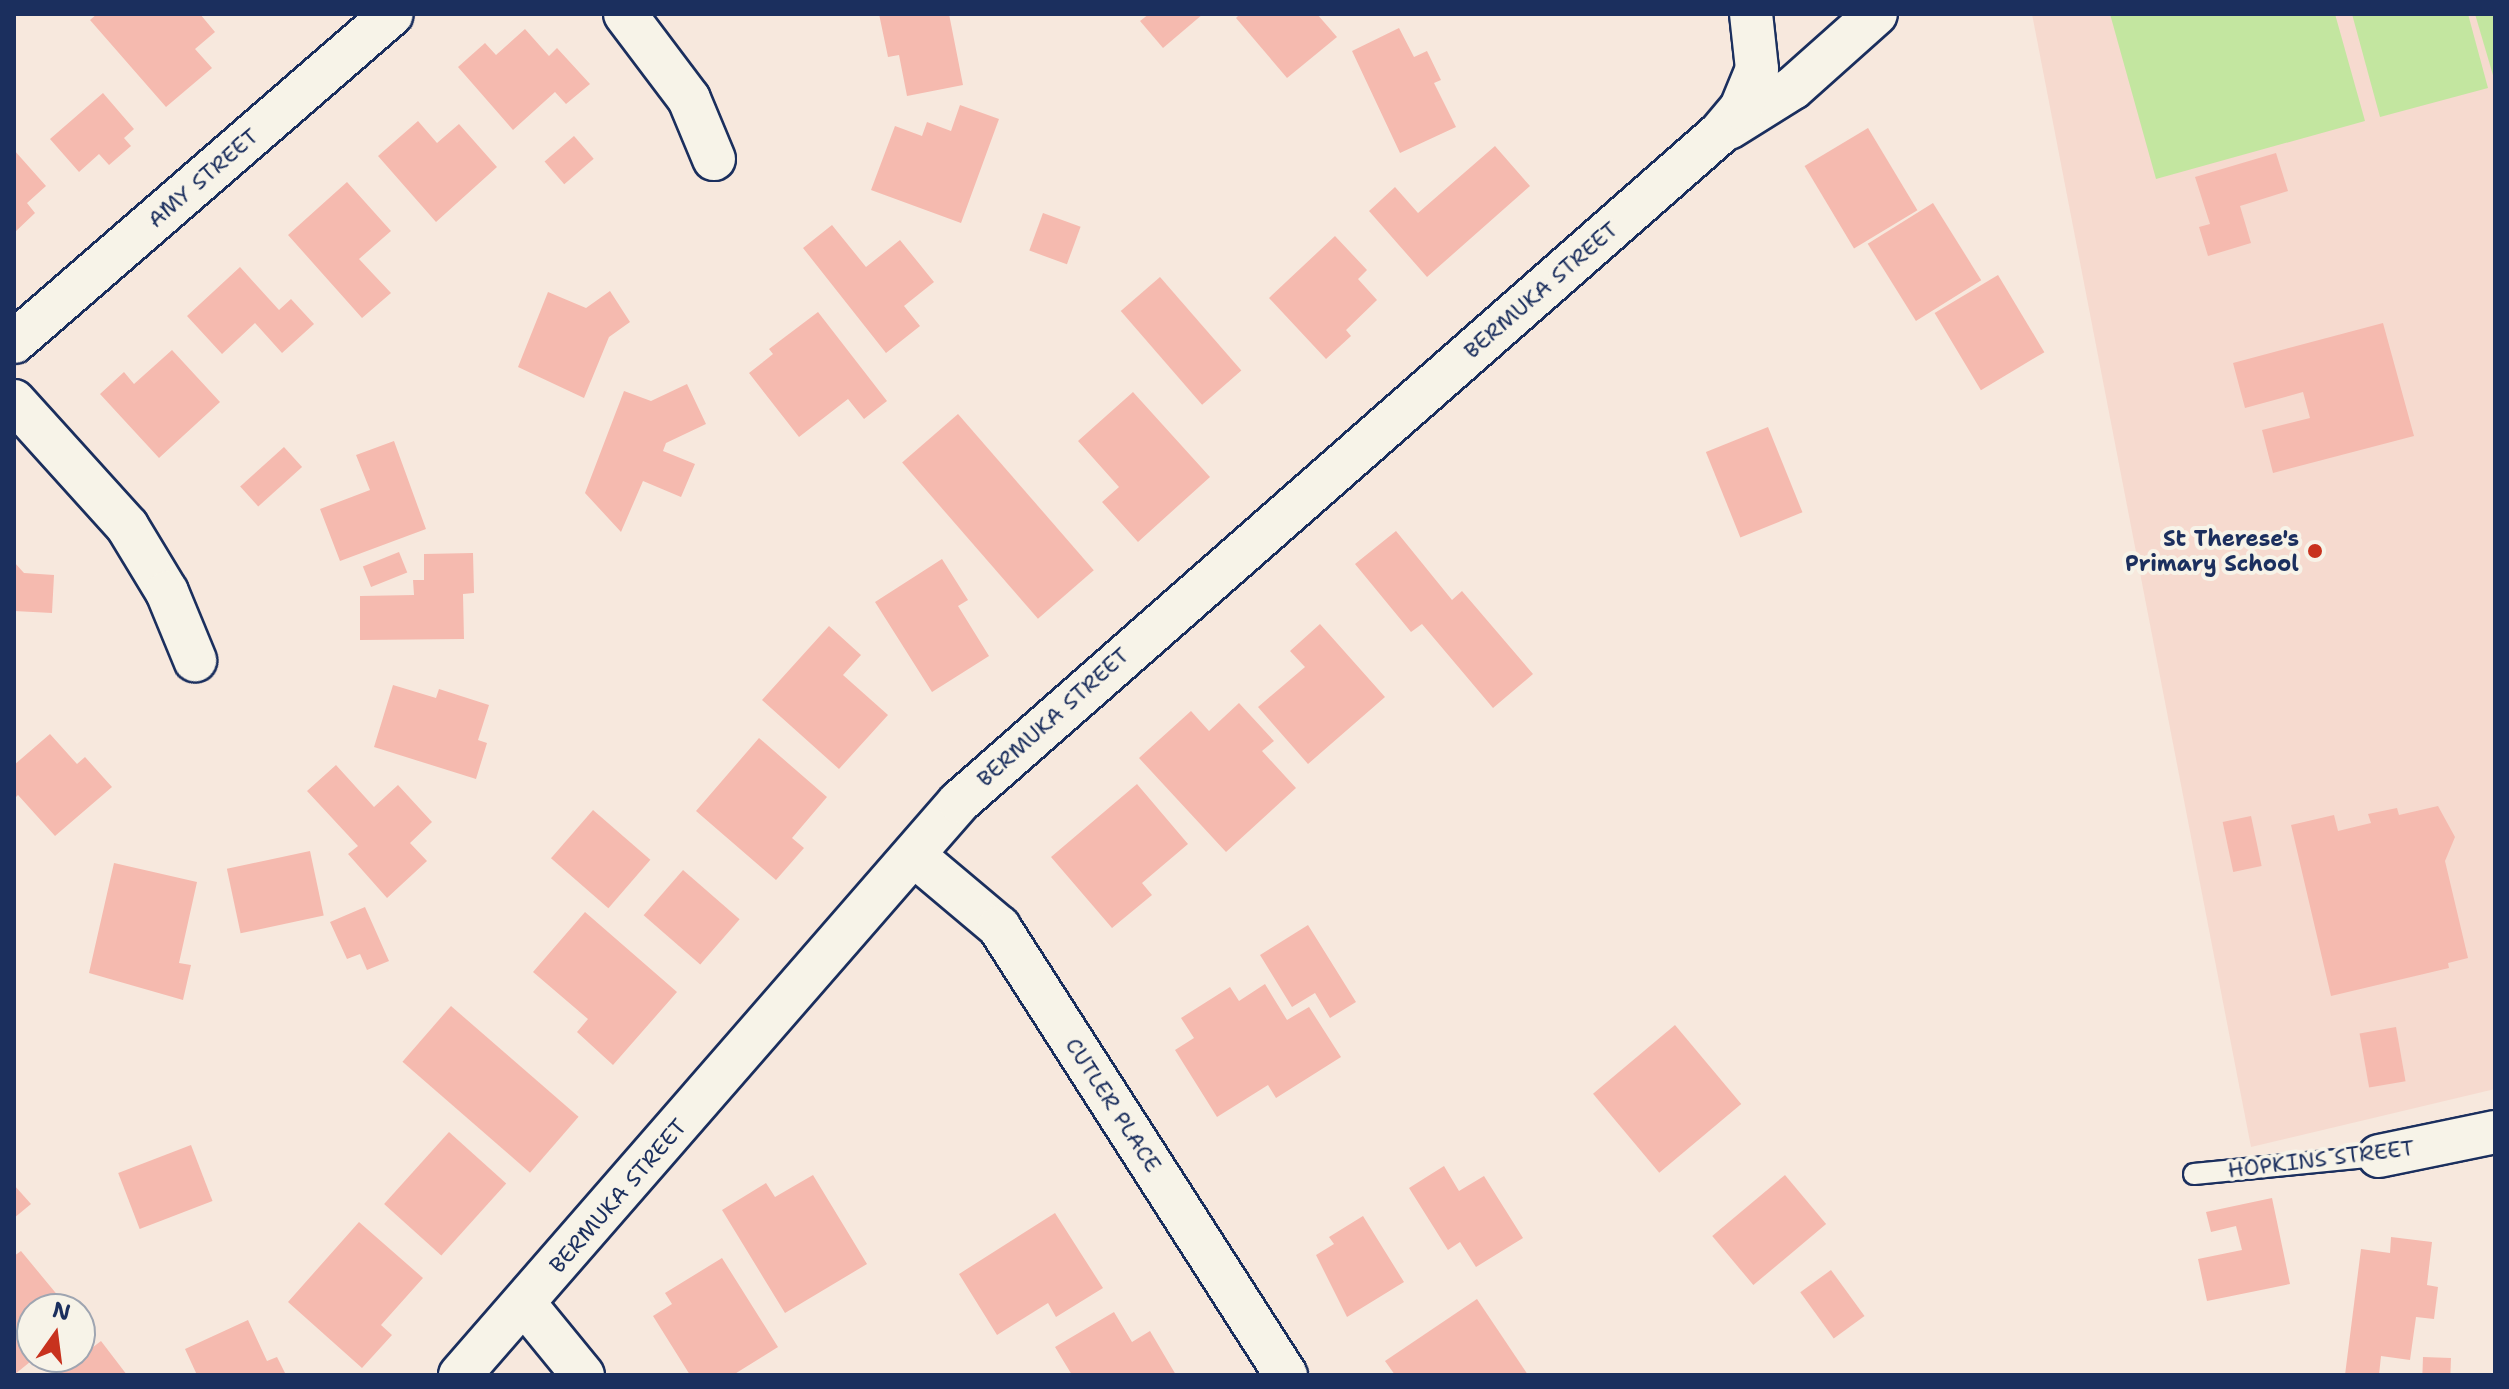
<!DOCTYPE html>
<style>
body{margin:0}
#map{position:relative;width:2509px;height:1389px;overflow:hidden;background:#f7e8dd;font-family:"Shantell Sans",sans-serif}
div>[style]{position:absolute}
.built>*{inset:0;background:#f6dacf}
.green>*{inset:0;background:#c3e6a0}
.building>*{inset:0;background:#f5baaf;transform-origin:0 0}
.roads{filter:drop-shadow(2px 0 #1b2f5e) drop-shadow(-2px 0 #1b2f5e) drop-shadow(0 2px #1b2f5e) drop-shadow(0 -2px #1b2f5e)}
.lane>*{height:20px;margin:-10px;padding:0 10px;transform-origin:10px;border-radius:10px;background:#f7f3e8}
.street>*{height:42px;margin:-21px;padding:0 21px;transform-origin:21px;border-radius:21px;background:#f7f3e8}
.dots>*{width:22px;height:22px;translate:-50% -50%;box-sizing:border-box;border:4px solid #f7f3e8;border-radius:50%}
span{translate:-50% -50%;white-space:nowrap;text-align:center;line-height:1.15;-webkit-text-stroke:8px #f7f3e8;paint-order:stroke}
.street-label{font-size:22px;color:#1b2f5e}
.poi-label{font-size:22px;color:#1b2f5e;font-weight:700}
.right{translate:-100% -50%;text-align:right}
.frame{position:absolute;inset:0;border:16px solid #1b2f5e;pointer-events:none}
.north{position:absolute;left:16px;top:1293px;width:80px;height:80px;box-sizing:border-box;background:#f7f3e8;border:2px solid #9fa5b1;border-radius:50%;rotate:14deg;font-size:22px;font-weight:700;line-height:32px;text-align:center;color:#1b2f5e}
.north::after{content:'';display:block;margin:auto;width:28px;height:36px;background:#c8321e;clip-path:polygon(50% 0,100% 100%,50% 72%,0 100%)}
</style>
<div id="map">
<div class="built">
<i style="clip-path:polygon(2032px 14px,2495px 14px,2495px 1089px,2251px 1147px)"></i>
</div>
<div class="green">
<i style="clip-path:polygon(2110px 14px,2335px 14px,2365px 121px,2156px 179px)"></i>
<i style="clip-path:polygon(2352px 14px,2468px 14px,2488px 88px,2380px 117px)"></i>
<i style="clip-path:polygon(2475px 14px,2495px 14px,2495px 82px)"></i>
</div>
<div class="building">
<i style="clip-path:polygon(97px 14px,200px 14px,215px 32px,195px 49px,212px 68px,166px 107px,90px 20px)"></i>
<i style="clip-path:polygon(879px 14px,949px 14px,963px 85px,907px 96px,899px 55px,888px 57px)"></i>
<i style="clip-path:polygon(1149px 14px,1203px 14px,1163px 48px,1140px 21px)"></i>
<i style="clip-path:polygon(1240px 14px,1317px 14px,1337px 37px,1287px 78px,1236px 18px)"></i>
<i style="clip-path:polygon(1399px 28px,1414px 57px,1427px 51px,1441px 80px,1434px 83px,1456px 127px,1400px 153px,1352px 51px)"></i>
<i style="clip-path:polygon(525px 29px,549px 56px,557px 48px,590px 84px,566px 104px,555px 92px,513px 130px,458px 67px,485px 43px,496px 55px)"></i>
<i style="clip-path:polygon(103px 93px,134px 129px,124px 138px,131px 146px,109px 165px,99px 154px,79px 172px,50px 139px)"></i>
<i style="clip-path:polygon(960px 105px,999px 119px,961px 223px,871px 190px,895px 126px,922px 136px,927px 122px,951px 131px)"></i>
<i style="clip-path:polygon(418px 121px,437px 143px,459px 124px,497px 167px,436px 222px,378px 156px)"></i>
<i style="left:1868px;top:128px;width:96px;height:74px;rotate:59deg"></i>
<i style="left:574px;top:136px;width:30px;height:39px;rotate:49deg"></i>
<i style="clip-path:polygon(1495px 146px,1530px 186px,1427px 277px,1369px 211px,1395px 187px,1418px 213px)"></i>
<i style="clip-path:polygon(14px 150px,46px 186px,27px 203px,35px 213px,14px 233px)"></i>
<i style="clip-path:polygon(2276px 153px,2288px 191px,2240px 206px,2251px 243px,2208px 256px,2199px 227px,2210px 224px,2195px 177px)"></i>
<i style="clip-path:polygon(347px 182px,391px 231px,359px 259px,391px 293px,362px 318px,288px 235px)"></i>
<i style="left:1933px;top:203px;width:91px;height:77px;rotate:58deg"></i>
<i style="left:1043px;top:213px;width:40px;height:40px;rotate:20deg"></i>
<i style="clip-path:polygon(832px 225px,866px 267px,900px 240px,934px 282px,904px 306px,920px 326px,886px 353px,803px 248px)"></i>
<i style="clip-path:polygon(1335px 236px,1367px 270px,1358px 279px,1377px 300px,1346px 330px,1351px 336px,1326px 359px,1269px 298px)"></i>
<i style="clip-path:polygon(240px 267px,279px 310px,291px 299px,314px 324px,282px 353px,255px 323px,222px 354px,187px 316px)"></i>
<i style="left:1998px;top:275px;width:90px;height:74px;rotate:59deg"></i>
<i style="left:1160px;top:277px;width:124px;height:52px;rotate:49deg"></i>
<i style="clip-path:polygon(610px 291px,630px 322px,609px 337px,584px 398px,518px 367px,548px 292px,586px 308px)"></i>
<i style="clip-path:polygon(818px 312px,887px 401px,864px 419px,848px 399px,799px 437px,749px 373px,773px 354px,769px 349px)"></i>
<i style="clip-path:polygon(2383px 323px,2414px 436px,2273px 473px,2262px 430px,2310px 418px,2303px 392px,2245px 408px,2233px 363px)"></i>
<i style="clip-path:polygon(172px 350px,220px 402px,159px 458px,100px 394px,124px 372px,134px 384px)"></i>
<i style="clip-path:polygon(687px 384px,706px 424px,666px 443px,663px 451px,695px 464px,681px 497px,643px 481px,621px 532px,585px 493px,624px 391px,651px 401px)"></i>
<i style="clip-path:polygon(1133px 392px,1210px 477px,1138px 542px,1102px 502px,1119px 487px,1078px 441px)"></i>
<i style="left:958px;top:414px;width:207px;height:74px;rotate:49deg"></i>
<i style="left:1768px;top:427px;width:92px;height:67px;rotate:68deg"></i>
<i style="clip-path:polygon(394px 441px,426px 529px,340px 561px,320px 509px,370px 490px,356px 455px)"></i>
<i style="left:284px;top:447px;width:27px;height:59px;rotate:48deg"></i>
<i style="clip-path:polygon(1396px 531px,1452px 600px,1462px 591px,1533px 674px,1493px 708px,1422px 624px,1411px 632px,1355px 564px)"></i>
<i style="left:399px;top:552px;width:22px;height:39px;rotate:68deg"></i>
<i style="clip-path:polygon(473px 553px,474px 593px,463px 594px,464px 639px,360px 640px,360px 596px,414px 595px,413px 580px,424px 580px,424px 554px)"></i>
<i style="clip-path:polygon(942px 559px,968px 600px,958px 606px,989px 656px,932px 692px,875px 602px)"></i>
<i style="clip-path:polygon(14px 562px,24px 573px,54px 575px,52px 613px,14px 611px)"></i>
<i style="clip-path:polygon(1320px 624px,1385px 697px,1308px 764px,1258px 707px,1305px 667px,1290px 651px)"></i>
<i style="clip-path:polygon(829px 626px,861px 655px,843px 675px,888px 715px,839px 769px,762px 700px)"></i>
<i style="clip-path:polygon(393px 685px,436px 698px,439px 689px,489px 705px,478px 740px,487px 743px,476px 779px,374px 747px)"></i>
<i style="clip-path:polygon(1239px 703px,1274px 741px,1262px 751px,1296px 788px,1226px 852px,1139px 758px,1191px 711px,1209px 731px)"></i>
<i style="clip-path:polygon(50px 734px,77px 764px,85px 757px,112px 787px,55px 836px,18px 795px,14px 799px,14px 765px)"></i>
<i style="clip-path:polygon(759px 738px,827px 797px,792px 838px,804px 848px,776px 880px,696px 811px)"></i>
<i style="clip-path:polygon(336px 765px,374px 807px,398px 785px,432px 822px,410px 843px,427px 861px,387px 898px,348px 854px,358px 846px,307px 791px)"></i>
<i style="clip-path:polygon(1137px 784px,1188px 844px,1142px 883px,1152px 895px,1112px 928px,1051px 857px)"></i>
<i style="clip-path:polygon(2438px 806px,2455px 837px,2445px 861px,2468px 958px,2448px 963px,2449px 968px,2331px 996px,2291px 825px,2334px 815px,2338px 831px,2371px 823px,2368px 814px,2397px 808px,2399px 815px)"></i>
<i style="left:593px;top:810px;width:76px;height:64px;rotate:41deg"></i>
<i style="left:2251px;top:816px;width:51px;height:29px;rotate:78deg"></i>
<i style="left:310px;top:851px;width:66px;height:85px;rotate:78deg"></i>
<i style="clip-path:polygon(114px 863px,197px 882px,179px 963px,191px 965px,183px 1000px,89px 973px)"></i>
<i style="left:683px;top:870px;width:75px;height:60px;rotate:41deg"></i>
<i style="clip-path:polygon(365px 907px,389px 961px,367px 970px,360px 954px,347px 959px,330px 922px)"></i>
<i style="clip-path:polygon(585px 912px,677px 992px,613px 1065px,577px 1032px,588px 1019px,533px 972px)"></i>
<i style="clip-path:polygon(1308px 925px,1356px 1002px,1330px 1018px,1315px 993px,1292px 1007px,1260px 955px)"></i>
<i style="clip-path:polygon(1265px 984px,1287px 1020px,1309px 1007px,1341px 1057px,1276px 1098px,1268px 1085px,1217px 1117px,1175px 1050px,1194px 1038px,1181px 1018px,1230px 987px,1239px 1001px)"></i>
<i style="left:451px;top:1006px;width:169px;height:74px;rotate:41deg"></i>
<i style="left:1675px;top:1025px;width:103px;height:107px;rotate:50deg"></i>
<i style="left:2396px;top:1027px;width:55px;height:37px;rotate:80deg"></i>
<i style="left:449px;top:1132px;width:77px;height:97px;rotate:42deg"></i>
<i style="left:191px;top:1145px;width:60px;height:78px;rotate:69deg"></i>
<i style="clip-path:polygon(1444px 1166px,1459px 1191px,1484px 1176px,1523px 1238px,1476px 1267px,1460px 1242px,1448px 1250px,1409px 1188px)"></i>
<i style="clip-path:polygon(813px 1175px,867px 1264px,785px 1313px,722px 1210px,766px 1183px,775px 1197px)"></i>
<i style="left:1785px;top:1175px;width:64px;height:95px;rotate:50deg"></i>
<i style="clip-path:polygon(14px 1185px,31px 1204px,14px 1218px)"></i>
<i style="clip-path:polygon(2272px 1198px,2290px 1284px,2207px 1301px,2198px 1259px,2242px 1250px,2236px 1226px,2211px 1232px,2206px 1212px)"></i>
<i style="clip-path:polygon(1055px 1213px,1103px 1288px,1056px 1317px,1048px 1303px,997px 1335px,959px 1274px)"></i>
<i style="clip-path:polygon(1363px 1216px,1404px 1282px,1347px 1317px,1316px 1255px,1334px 1244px,1329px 1237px)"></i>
<i style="clip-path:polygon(359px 1222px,423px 1278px,381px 1325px,392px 1335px,362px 1368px,288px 1302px)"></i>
<i style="clip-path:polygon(2391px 1237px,2432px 1242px,2427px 1285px,2438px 1287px,2434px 1319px,2416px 1317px,2410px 1360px,2381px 1356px,2379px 1375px,2345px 1375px,2361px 1249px,2390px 1253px)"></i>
<i style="clip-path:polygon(21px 1251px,69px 1309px,32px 1309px,32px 1357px,36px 1357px,14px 1375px,14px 1256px)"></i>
<i style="clip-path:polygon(722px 1258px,778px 1347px,733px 1375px,690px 1375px,653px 1316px,672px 1304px,665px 1293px)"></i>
<i style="left:1831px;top:1270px;width:57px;height:38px;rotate:54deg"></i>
<i style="clip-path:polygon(1477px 1299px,1528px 1375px,1395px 1375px,1385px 1361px)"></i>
<i style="clip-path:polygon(1114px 1312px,1132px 1342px,1150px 1331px,1176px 1375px,1072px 1375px,1055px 1347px)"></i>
<i style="clip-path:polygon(248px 1320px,267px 1361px,277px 1357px,286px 1375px,197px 1375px,185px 1349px)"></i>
<i style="clip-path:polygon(101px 1341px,127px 1375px,56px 1375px,80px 1357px)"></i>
<i style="left:2423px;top:1357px;width:28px;height:18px;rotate:2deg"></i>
</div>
<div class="roads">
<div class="lane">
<i style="left:2194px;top:1174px;width:186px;rotate:-5.6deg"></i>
</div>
<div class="street">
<i style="left:625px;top:14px;width:106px;rotate:53deg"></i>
<i style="left:689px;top:99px;width:65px;rotate:67.4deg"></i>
<i style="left:1729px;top:128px;width:75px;rotate:-32deg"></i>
<i style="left:1793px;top:88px;width:111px;rotate:-41.7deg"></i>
<i style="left:14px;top:342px;width:500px;rotate:-40.95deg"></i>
<i style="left:14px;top:401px;width:169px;rotate:47.9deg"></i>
<i style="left:127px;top:526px;width:77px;rotate:58.8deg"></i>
<i style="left:167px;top:592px;width:74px;rotate:67.6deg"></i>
<i style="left:916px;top:857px;width:109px;rotate:40.1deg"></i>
<i style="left:999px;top:927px;width:532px;rotate:57.36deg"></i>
<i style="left:2379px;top:1156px;width:118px;rotate:-11.7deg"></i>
<i style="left:524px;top:1303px;width:93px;rotate:50.7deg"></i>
<i style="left:460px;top:1375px;width:760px;rotate:-48.95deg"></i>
<i style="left:959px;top:802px;width:1013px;rotate:-41.32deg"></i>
<i style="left:1720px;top:133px;width:33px;rotate:-50deg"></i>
<i style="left:1741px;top:108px;width:42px;rotate:-67.7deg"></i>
<i style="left:1757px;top:69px;width:55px;rotate:-96.2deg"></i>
</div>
</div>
<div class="dots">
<i style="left:2315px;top:551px;background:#c8321e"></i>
</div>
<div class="street-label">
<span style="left:203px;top:178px;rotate:-41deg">AMY STREET</span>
<span style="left:1541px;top:290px;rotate:-41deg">BERMUKA STREET</span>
<span style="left:1053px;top:717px;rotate:-42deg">BERMUKA STREET</span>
<span style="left:1113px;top:1105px;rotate:57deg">CUTLER PLACE</span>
<span style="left:2321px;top:1159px;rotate:-7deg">HOPKINS STREET</span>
<span style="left:618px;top:1196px;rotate:-49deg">BERMUKA STREET</span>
</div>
<div class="poi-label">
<span class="right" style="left:2299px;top:551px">St Therese's<br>Primary School</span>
</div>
<div class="frame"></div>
<div class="north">N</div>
</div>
